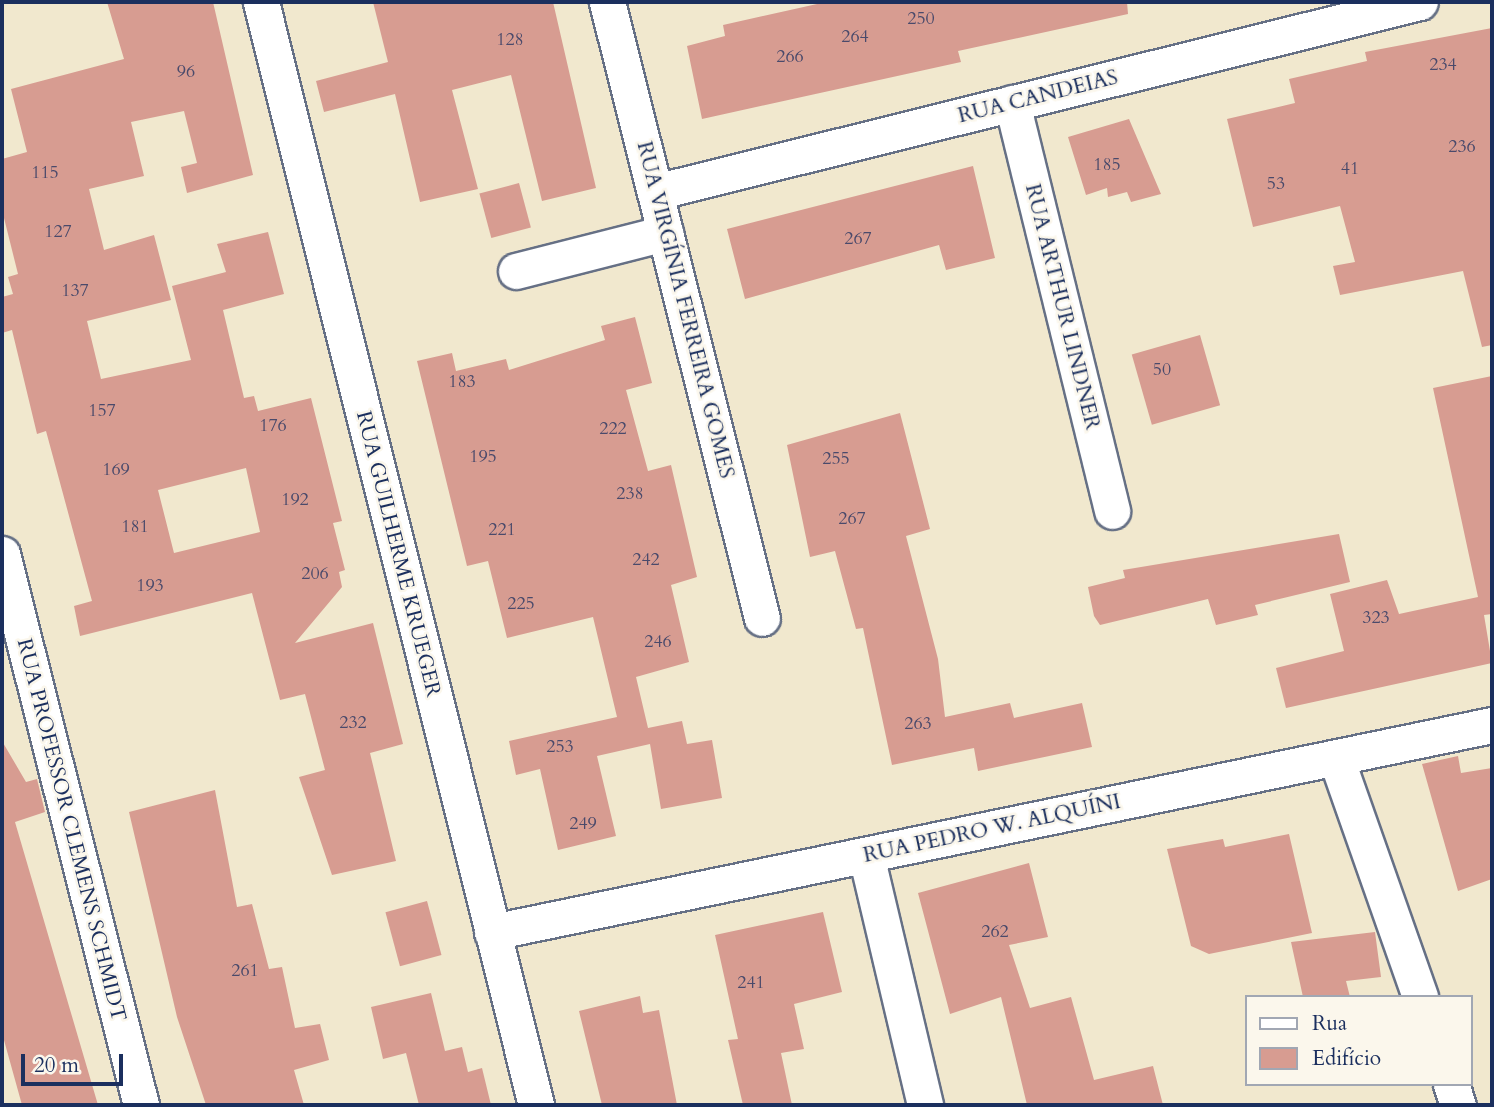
<!DOCTYPE html>
<meta charset="utf-8">
<style>
body{margin:0}
#map{position:relative;width:1494px;height:1107px;overflow:hidden;background:#f1e8ce;font-family:Cardo,serif}
div>[style]{position:absolute}
.building>*{inset:0;background:#d79c91;transform-origin:0 0}
.roads{filter:drop-shadow(2px 0 #667085) drop-shadow(-2px 0 #667085) drop-shadow(0 2px #667085) drop-shadow(0 -2px #667085)}
.minor>*{height:35px;margin:-17.5px;padding:0 17.5px;transform-origin:17.5px;border-radius:17.5px;background:#fff}
span{translate:-50% -50%;white-space:nowrap;text-align:center;line-height:1.15;-webkit-text-stroke:5px #fbf7ec;paint-order:stroke}
.number-label{font-size:18px;color:#4a4a6b}
.number-label span{-webkit-text-stroke-width:0}
.street-label{font-size:21px;color:#1b2f5e}
.frame{position:absolute;inset:0;border:4px solid #1b2f5e;pointer-events:none}
.legend{position:absolute;left:1245px;top:995px;width:228px;height:91px;box-sizing:border-box;background:#fbf7ec;border:2px solid #a1a7b3;margin:0;padding:9px 12px;list-style:none;font-size:21px;color:#1b2f5e}
.legend li{display:flex;align-items:center;gap:14px;height:35px}
.legend b{width:35px;border:2px solid #a1a7b3}
.scale{position:absolute;left:21px;top:1054px;width:102px;height:32px;box-sizing:border-box;border:4px solid #1b2f5e;border-top:0;padding-left:9px;font-size:21px;line-height:24px;white-space:nowrap;color:#1b2f5e;-webkit-text-stroke:5px #fbf7ec;paint-order:stroke}
</style>
<div id="map">
<div class="building">
<i style="clip-path:polygon(evenodd,107px 2px,213px 2px,253px 175px,187px 193px,181px 167px,197px 163px,184px 111px,131px 122px,144px 176px,89px 189px,104px 250px,154px 235px,171px 300px,87px 321px,101px 379px,191px 360px,172px 286px,226px 272px,217px 244px,268px 232px,284px 294px,223px 310px,244px 398px,254px 396px,258px 411px,311px 398px,342px 521px,333px 523px,345px 570px,339px 572px,342px 587px,295px 643px,373px 623px,403px 744px,370px 753px,396px 861px,332px 875px,299px 777px,325px 770px,305px 694px,280px 700px,252px 593px,80px 636px,74px 606px,92px 601px,46px 431px,37px 434px,12px 330px,2px 333px,2px 297px,13px 294px,8px 277px,18px 274px,2px 210px,2px 159px,27px 152px,11px 89px,124px 59px,107px 2px,246px 468px,260px 532px,174px 553px,158px 490px,246px 468px)"></i>
<i style="clip-path:polygon(373px 2px,553px 2px,596px 188px,542px 201px,511px 75px,452px 90px,478px 189px,420px 202px,395px 94px,324px 112px,316px 81px,388px 62px)"></i>
<i style="clip-path:polygon(826px 2px,1127px 2px,1128px 14px,958px 51px,961px 62px,702px 119px,687px 46px,725px 36px,723px 25px)"></i>
<i style="clip-path:polygon(1492px 28px,1492px 345px,1482px 347px,1463px 271px,1340px 295px,1333px 266px,1355px 262px,1340px 206px,1253px 227px,1227px 119px,1295px 103px,1289px 79px,1367px 61px,1365px 52px)"></i>
<i style="clip-path:polygon(1129px 119px,1161px 194px,1131px 202px,1127px 192px,1108px 197px,1107px 188px,1086px 195px,1068px 137px)"></i>
<i style="clip-path:polygon(973px 166px,995px 258px,946px 270px,939px 245px,745px 299px,727px 229px)"></i>
<i style="left:519px;top:183px;width:46px;height:41px;rotate:75deg"></i>
<i style="clip-path:polygon(635px 317px,652px 383px,626px 390px,648px 471px,671px 465px,697px 577px,671px 585px,689px 662px,636px 677px,648px 728px,682px 721px,687px 744px,712px 740px,722px 798px,661px 809px,650px 744px,597px 756px,616px 836px,558px 850px,540px 769px,516px 775px,509px 741px,617px 717px,593px 617px,507px 638px,488px 561px,467px 566px,417px 361px,452px 353px,456px 371px,506px 359px,509px 370px,605px 340px,601px 326px)"></i>
<i style="left:1200px;top:335px;width:73px;height:71px;rotate:74deg"></i>
<i style="clip-path:polygon(1492px 376px,1492px 614px,1484px 615px,1492px 663px,1286px 708px,1276px 668px,1344px 651px,1330px 594px,1387px 580px,1399px 614px,1478px 597px,1433px 388px)"></i>
<i style="clip-path:polygon(900px 413px,930px 529px,906px 536px,938px 659px,945px 717px,1010px 703px,1014px 718px,1082px 703px,1092px 747px,978px 771px,974px 748px,892px 765px,863px 628px,856px 629px,835px 551px,810px 557px,787px 445px)"></i>
<i style="clip-path:polygon(1339px 534px,1350px 582px,1255px 605px,1258px 615px,1216px 625px,1208px 599px,1100px 625px,1094px 616px,1088px 587px,1125px 578px,1123px 570px)"></i>
<i style="clip-path:polygon(2px 741px,26px 782px,37px 779px,45px 812px,15px 822px,98px 1105px,22px 1105px,2px 1033px)"></i>
<i style="clip-path:polygon(1458px 756px,1461px 773px,1492px 768px,1492px 879px,1458px 891px,1422px 764px)"></i>
<i style="clip-path:polygon(215px 790px,237px 907px,252px 904px,269px 969px,282px 967px,295px 1028px,320px 1024px,329px 1060px,294px 1070px,304px 1105px,206px 1105px,177px 1017px,129px 812px)"></i>
<i style="clip-path:polygon(1289px 834px,1312px 933px,1209px 954px,1191px 946px,1167px 849px,1223px 839px,1225px 847px)"></i>
<i style="clip-path:polygon(1029px 863px,1048px 937px,1009px 945px,1030px 1008px,1071px 997px,1094px 1080px,1153px 1066px,1163px 1105px,1027px 1105px,1001px 997px,950px 1014px,918px 893px)"></i>
<i style="left:427px;top:901px;width:56px;height:43px;rotate:75deg"></i>
<i style="clip-path:polygon(823px 912px,842px 992px,794px 1004px,804px 1049px,781px 1053px,792px 1105px,743px 1105px,728px 1040px,738px 1039px,715px 935px)"></i>
<i style="clip-path:polygon(1375px 932px,1381px 977px,1346px 981px,1350px 997px,1303px 997px,1291px 942px)"></i>
<i style="clip-path:polygon(431px 993px,445px 1051px,462px 1047px,468px 1072px,482px 1068px,491px 1105px,419px 1105px,406px 1053px,383px 1059px,371px 1007px)"></i>
<i style="clip-path:polygon(640px 996px,643px 1013px,659px 1010px,677px 1105px,602px 1105px,579px 1011px)"></i>
</div>
<div class="roads">
<div class="minor">
<i style="left:261px;top:2px;width:1137px;rotate:76deg"></i>
<i style="left:607px;top:2px;width:635px;rotate:75.88deg"></i>
<i style="left:1012px;top:103px;width:420px;rotate:76.2deg"></i>
<i style="left:655px;top:192px;width:788px;rotate:-13.95deg"></i>
<i style="left:516px;top:271px;width:154px;rotate:-14.3deg"></i>
<i style="left:2px;top:554px;width:568px;rotate:75.84deg"></i>
<i style="left:1336px;top:758px;width:253px;rotate:70.6deg"></i>
<i style="left:866px;top:855px;width:257px;rotate:76.7deg"></i>
<i style="left:492px;top:932px;width:1021px;rotate:-11.7deg"></i>
<i style="left:1451px;top:1084px;width:22px;rotate:72deg"></i>
</div>
</div>
<div class="number-label">
<span style="left:921px;top:19px">250</span>
<span style="left:855px;top:37px">264</span>
<span style="left:510px;top:40px">128</span>
<span style="left:790px;top:57px">266</span>
<span style="left:1443px;top:65px">234</span>
<span style="left:186px;top:72px">96</span>
<span style="left:1462px;top:147px">236</span>
<span style="left:1107px;top:165px">185</span>
<span style="left:1350px;top:169px">41</span>
<span style="left:45px;top:173px">115</span>
<span style="left:1276px;top:184px">53</span>
<span style="left:58px;top:232px">127</span>
<span style="left:858px;top:239px">267</span>
<span style="left:75px;top:291px">137</span>
<span style="left:1162px;top:370px">50</span>
<span style="left:462px;top:382px">183</span>
<span style="left:102px;top:411px">157</span>
<span style="left:273px;top:426px">176</span>
<span style="left:613px;top:429px">222</span>
<span style="left:483px;top:457px">195</span>
<span style="left:836px;top:459px">255</span>
<span style="left:116px;top:470px">169</span>
<span style="left:630px;top:494px">238</span>
<span style="left:295px;top:500px">192</span>
<span style="left:852px;top:519px">267</span>
<span style="left:135px;top:527px">181</span>
<span style="left:502px;top:530px">221</span>
<span style="left:646px;top:560px">242</span>
<span style="left:315px;top:574px">206</span>
<span style="left:150px;top:586px">193</span>
<span style="left:521px;top:604px">225</span>
<span style="left:1376px;top:618px">323</span>
<span style="left:658px;top:642px">246</span>
<span style="left:353px;top:723px">232</span>
<span style="left:918px;top:724px">263</span>
<span style="left:560px;top:747px">253</span>
<span style="left:583px;top:824px">249</span>
<span style="left:995px;top:932px">262</span>
<span style="left:245px;top:971px">261</span>
<span style="left:751px;top:983px">241</span>
</div>
<div class="street-label">
<span style="left:1038px;top:97px;rotate:-14deg">RUA CANDEIAS</span>
<span style="left:1062px;top:307px;rotate:76deg">RUA ARTHUR LINDNER</span>
<span style="left:685px;top:310px;rotate:76deg">RUA VIRGÍNIA FERREIRA GOMES</span>
<span style="left:398px;top:554px;rotate:76deg">RUA GUILHERME KRUEGER</span>
<span style="left:992px;top:829px;rotate:-12deg">RUA PEDRO W. ALQUÍNI</span>
<span style="left:71px;top:830px;rotate:76deg">RUA PROFESSOR CLEMENS SCHMIDT</span>
</div>
<div class="frame"></div>
<ul class="legend">
<li><b style="height:9px;background:#fff"></b>Rua</li>
<li><b style="height:19px;background:#d79c91"></b>Edifício</li>
</ul>
<div class="scale">20 m</div>
</div>
